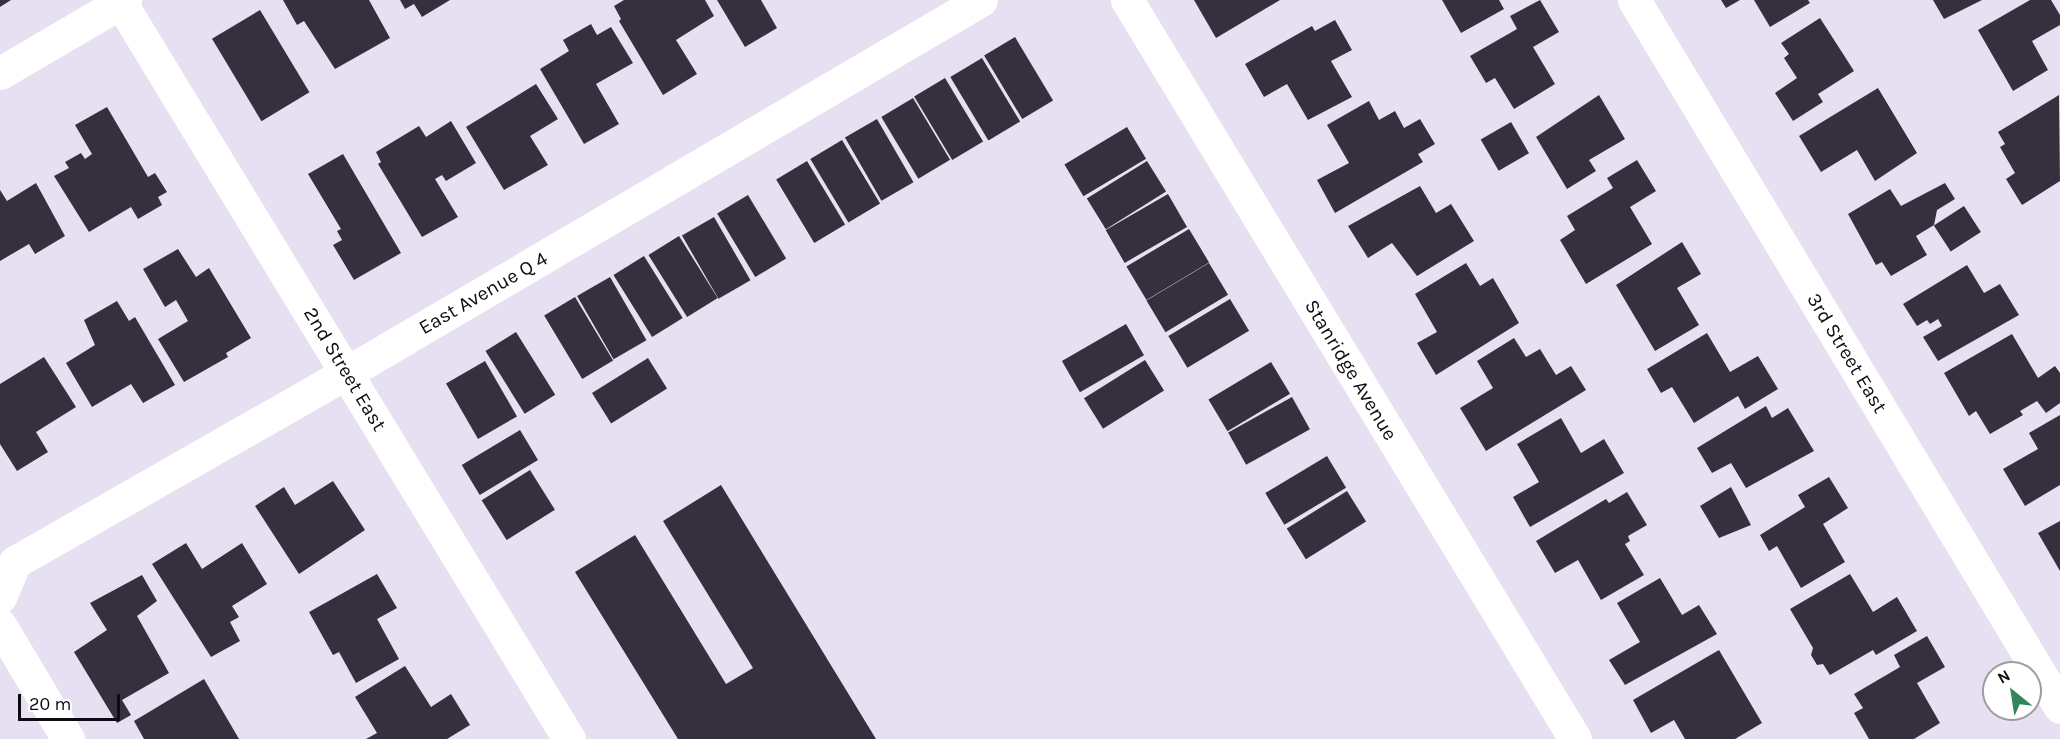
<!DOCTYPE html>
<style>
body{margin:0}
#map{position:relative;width:2060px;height:739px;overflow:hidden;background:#e7dff2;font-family:Karla,sans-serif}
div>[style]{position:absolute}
.building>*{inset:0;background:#36303e;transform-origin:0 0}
.minor>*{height:33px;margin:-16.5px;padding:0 16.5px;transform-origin:16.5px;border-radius:16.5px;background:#fff}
span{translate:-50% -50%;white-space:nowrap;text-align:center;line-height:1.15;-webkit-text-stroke:6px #fff;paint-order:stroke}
.street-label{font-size:20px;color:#0e0b11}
.north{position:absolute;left:1982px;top:661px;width:60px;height:60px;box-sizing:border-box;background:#fff;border:2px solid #9f9da0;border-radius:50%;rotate:330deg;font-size:16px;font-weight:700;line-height:24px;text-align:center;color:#0e0b11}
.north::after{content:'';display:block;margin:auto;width:21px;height:27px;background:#328659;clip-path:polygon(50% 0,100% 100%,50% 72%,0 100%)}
.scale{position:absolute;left:18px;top:694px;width:102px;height:27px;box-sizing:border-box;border:3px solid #0e0b11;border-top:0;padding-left:8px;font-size:18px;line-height:21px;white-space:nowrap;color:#0e0b11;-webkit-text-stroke:4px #fff;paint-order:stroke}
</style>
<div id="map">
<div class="building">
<i style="clip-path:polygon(0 0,11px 0,0 7px)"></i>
<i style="clip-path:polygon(283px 0,369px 0,390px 38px,335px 69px,304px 21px,297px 25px)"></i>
<i style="clip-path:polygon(400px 0,450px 0,422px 17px,414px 4px,405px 9px)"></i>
<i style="clip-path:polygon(624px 0,705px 0,714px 16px,676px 40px,697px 74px,663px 95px,619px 21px,621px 19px,614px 6px)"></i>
<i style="clip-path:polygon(717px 0,761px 0,777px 28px,745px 47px)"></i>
<i style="clip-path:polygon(1194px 0,1280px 0,1216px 38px)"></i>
<i style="clip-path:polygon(1442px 0,1499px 0,1504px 9px,1461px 33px)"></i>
<i style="clip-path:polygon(1540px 0,1559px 32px,1533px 47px,1555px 84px,1514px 109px,1495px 78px,1486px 83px,1470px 56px,1517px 29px,1510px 16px)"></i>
<i style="clip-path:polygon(1721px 0,1740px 0,1726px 8px)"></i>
<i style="clip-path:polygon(1754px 0,1808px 0,1810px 3px,1770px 27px)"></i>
<i style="clip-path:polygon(1933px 0,1982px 0,1944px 19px)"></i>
<i style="clip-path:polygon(2030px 0,2051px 0,2060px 15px,2060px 25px,2032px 41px,2048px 70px,2013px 91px,1978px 30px)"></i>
<i style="left:260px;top:10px;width:96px;height:56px;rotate:59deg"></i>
<i style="clip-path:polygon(1820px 18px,1854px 71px,1818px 94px,1823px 102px,1793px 121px,1775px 93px,1797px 78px,1784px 58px,1789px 54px,1781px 43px)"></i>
<i style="clip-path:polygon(1335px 20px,1352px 50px,1331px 61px,1352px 97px,1308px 120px,1287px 84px,1264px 97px,1245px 64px,1312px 26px,1315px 31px)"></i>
<i style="clip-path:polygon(591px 24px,597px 35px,611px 27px,633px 63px,596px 84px,619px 124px,584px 144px,540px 69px,569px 51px,563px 40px)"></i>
<i style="left:1015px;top:37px;width:74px;height:36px;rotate:59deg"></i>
<i style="left:982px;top:58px;width:74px;height:37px;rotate:59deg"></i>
<i style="left:945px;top:78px;width:74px;height:36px;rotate:59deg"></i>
<i style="clip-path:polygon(536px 84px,558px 119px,530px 136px,548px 165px,504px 190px,466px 127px)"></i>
<i style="clip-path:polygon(1878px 88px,1917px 153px,1875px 181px,1857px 150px,1821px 172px,1799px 136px)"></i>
<i style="clip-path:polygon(1599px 95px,1625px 139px,1589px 160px,1596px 171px,1567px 189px,1536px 137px)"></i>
<i style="clip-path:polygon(2059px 95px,2060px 181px,2022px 205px,2006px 179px,2015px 173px,2000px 147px,2005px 144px,1998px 132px)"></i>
<i style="left:913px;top:98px;width:72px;height:37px;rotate:59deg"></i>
<i style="clip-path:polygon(1369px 101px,1379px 120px,1395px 111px,1404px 128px,1420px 119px,1435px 144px,1418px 154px,1423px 162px,1335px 213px,1317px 180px,1349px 163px,1327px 125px)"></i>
<i style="clip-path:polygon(107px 107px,148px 177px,155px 173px,167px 192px,158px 197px,162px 205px,138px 219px,131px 207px,89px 232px,54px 176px,69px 168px,65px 162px,81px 153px,85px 159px,92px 154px,75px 125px)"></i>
<i style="left:877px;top:119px;width:73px;height:37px;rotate:60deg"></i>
<i style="clip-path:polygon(451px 121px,476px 163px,446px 181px,442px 175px,435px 179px,458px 217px,422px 237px,378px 164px,381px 162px,376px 152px,419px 126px,426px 137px)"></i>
<i style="left:1511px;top:122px;width:36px;height:35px;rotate:60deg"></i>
<i style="left:1127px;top:127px;width:37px;height:73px;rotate:59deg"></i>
<i style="left:842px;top:140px;width:74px;height:37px;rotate:59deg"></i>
<i style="clip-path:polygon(343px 154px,401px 253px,354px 280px,333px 245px,342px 240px,337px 231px,341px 229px,308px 174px)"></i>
<i style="clip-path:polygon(1637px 160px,1656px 191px,1630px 207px,1652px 244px,1586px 284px,1560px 240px,1575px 230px,1567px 216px,1613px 188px,1607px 178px)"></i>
<i style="left:807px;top:161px;width:74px;height:36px;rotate:59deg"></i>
<i style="left:1147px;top:161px;width:36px;height:71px;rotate:58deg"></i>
<i style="clip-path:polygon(36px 183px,65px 236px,35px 254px,29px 244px,0 261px,0 190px,7px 201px)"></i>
<i style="clip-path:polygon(1945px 183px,1955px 199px,1937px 210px,1934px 225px,1916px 236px,1927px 255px,1891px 276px,1882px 262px,1876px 265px,1848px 214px,1890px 189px,1901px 206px)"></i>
<i style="clip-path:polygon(1420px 186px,1436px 213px,1451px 204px,1474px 241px,1417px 276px,1392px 243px,1368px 258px,1348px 226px)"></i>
<i style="left:1168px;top:194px;width:38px;height:72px;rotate:60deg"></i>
<i style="left:748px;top:195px;width:74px;height:36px;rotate:59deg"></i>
<i style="left:1964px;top:206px;width:31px;height:36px;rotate:57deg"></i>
<i style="left:714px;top:217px;width:73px;height:37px;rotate:60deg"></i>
<i style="left:1189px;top:229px;width:39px;height:73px;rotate:59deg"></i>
<i style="left:679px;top:236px;width:73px;height:36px;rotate:58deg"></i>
<i style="clip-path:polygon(1682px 242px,1701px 274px,1677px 288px,1699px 325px,1655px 351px,1616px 285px)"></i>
<i style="clip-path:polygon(178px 249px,196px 277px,209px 268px,251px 338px,226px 353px,228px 357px,184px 382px,158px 339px,188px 321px,176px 300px,165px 307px,143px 269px)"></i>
<i style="left:644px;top:256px;width:73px;height:36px;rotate:58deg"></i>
<i style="left:1209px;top:263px;width:37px;height:73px;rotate:59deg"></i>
<i style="clip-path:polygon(1466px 263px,1480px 286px,1493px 278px,1519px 323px,1436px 375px,1417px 343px,1437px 332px,1415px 294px)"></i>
<i style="clip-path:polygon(1967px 265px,1984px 293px,2000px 284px,2019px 315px,1938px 361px,1923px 337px,1942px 326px,1938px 319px,1930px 324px,1927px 320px,1917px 326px,1903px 304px)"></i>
<i style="left:610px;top:277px;width:73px;height:38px;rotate:60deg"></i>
<i style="left:575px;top:297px;width:74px;height:36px;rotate:59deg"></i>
<i style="left:1230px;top:299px;width:37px;height:72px;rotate:59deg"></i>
<i style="clip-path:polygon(117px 301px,129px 321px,135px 317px,175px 385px,143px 403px,131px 384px,92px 407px,66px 363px,95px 345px,84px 320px)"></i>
<i style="left:1126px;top:324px;width:36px;height:74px;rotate:60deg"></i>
<i style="left:516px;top:332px;width:74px;height:36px;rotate:58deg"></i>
<i style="clip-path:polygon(1707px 333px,1730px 372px,1758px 356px,1778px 389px,1745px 409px,1738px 396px,1694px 423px,1672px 387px,1661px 393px,1647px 369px)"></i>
<i style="clip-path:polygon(2012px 334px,2038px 378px,2055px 366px,2060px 373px,2060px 403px,2046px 413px,2037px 401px,2020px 411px,2023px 415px,1990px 434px,1976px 411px,1969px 416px,1944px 373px)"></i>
<i style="clip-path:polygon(1514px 338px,1526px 357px,1540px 349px,1556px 375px,1571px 366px,1586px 390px,1486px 451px,1460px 408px,1493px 388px,1477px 361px)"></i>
<i style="clip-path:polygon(44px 357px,76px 407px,36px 432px,48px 452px,17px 471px,0 444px,0 384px)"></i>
<i style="left:648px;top:358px;width:36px;height:66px;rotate:58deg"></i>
<i style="left:1145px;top:360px;width:36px;height:72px;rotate:58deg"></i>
<i style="left:485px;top:361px;width:64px;height:45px;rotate:60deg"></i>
<i style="left:1271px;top:362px;width:37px;height:73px;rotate:59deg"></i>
<i style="left:1292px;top:397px;width:37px;height:73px;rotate:61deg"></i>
<i style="clip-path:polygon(1766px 406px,1772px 418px,1788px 408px,1814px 451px,1746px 488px,1731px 463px,1712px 473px,1697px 448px)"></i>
<i style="clip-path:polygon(2060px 415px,2060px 485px,2025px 506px,2003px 469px,2038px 449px,2029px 433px)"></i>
<i style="clip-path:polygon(1561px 418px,1581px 453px,1604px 439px,1624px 473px,1530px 527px,1513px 497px,1539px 482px,1517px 444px)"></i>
<i style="left:520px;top:430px;width:35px;height:68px;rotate:59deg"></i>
<i style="left:1327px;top:456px;width:37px;height:72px;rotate:59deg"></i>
<i style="left:530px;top:470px;width:47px;height:57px;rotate:58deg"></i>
<i style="clip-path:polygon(1829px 477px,1848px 508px,1823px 524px,1845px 562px,1801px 588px,1777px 546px,1769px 551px,1760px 535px,1805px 507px,1798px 495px)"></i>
<i style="clip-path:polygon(333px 481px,365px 530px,299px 574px,255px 506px,284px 487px,295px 505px)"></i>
<i style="clip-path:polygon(721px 485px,876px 739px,678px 739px,575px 572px,635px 535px,726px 684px,753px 668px,663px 521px)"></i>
<i style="clip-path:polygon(1731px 487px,1751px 525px,1719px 538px,1700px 506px)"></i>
<i style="left:1347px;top:491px;width:36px;height:71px;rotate:58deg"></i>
<i style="clip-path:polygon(1627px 492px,1647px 525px,1628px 536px,1630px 541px,1625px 544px,1644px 575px,1601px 600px,1578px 560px,1555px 573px,1536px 541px,1606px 499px,1609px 503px)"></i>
<i style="clip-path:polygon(2060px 521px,2060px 571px,2038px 533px)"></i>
<i style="clip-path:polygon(186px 543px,202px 569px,242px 543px,267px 584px,232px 606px,239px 617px,230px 622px,240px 641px,211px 657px,152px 564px)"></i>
<i style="clip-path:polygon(377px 574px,397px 608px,377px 619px,399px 659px,356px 683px,339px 652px,333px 655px,309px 612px)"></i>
<i style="clip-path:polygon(1850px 574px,1873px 612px,1897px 597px,1917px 631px,1876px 655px,1873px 650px,1830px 675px,1823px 664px,1817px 665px,1811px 655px,1813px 648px,1790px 609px)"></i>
<i style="clip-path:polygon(142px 575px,157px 601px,137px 616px,169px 673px,122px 700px,131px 715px,117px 723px,74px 652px,107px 630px,90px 603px)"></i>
<i style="clip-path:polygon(1660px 578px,1682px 615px,1699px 605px,1717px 634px,1625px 685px,1609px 660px,1640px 642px,1617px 603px)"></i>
<i style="clip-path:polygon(1927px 636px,1945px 667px,1917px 683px,1940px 723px,1914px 739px,1869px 739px,1854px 713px,1863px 708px,1854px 694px,1900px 667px,1894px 655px)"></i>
<i style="clip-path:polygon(1719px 650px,1762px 723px,1735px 739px,1685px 739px,1674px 720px,1651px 733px,1633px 700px)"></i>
<i style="clip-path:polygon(405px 666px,431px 707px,451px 694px,470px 725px,447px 739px,366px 739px,377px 733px,355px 697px)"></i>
<i style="clip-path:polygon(204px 679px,239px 739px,144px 739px,134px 721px)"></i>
</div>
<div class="minor">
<i style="left:119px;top:0;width:865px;rotate:58.66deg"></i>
<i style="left:1127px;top:0;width:864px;rotate:58.77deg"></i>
<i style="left:1634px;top:0;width:825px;rotate:58.93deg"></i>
<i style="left:0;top:73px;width:145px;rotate:-30.3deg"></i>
<i style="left:0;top:597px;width:38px;rotate:-67deg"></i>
<i style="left:15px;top:562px;width:383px;rotate:-29.7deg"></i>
<i style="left:348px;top:372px;width:734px;rotate:-30.44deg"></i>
<i style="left:0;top:625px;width:133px;rotate:59.2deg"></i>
</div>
<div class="street-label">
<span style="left:483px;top:293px;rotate:-30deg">East Avenue Q 4</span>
<span style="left:1847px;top:353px;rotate:59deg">3rd Street East</span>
<span style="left:345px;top:369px;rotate:59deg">2nd Street East</span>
<span style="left:1351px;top:370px;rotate:59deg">Stanridge Avenue</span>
</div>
<div class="north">N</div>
<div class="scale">20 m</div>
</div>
